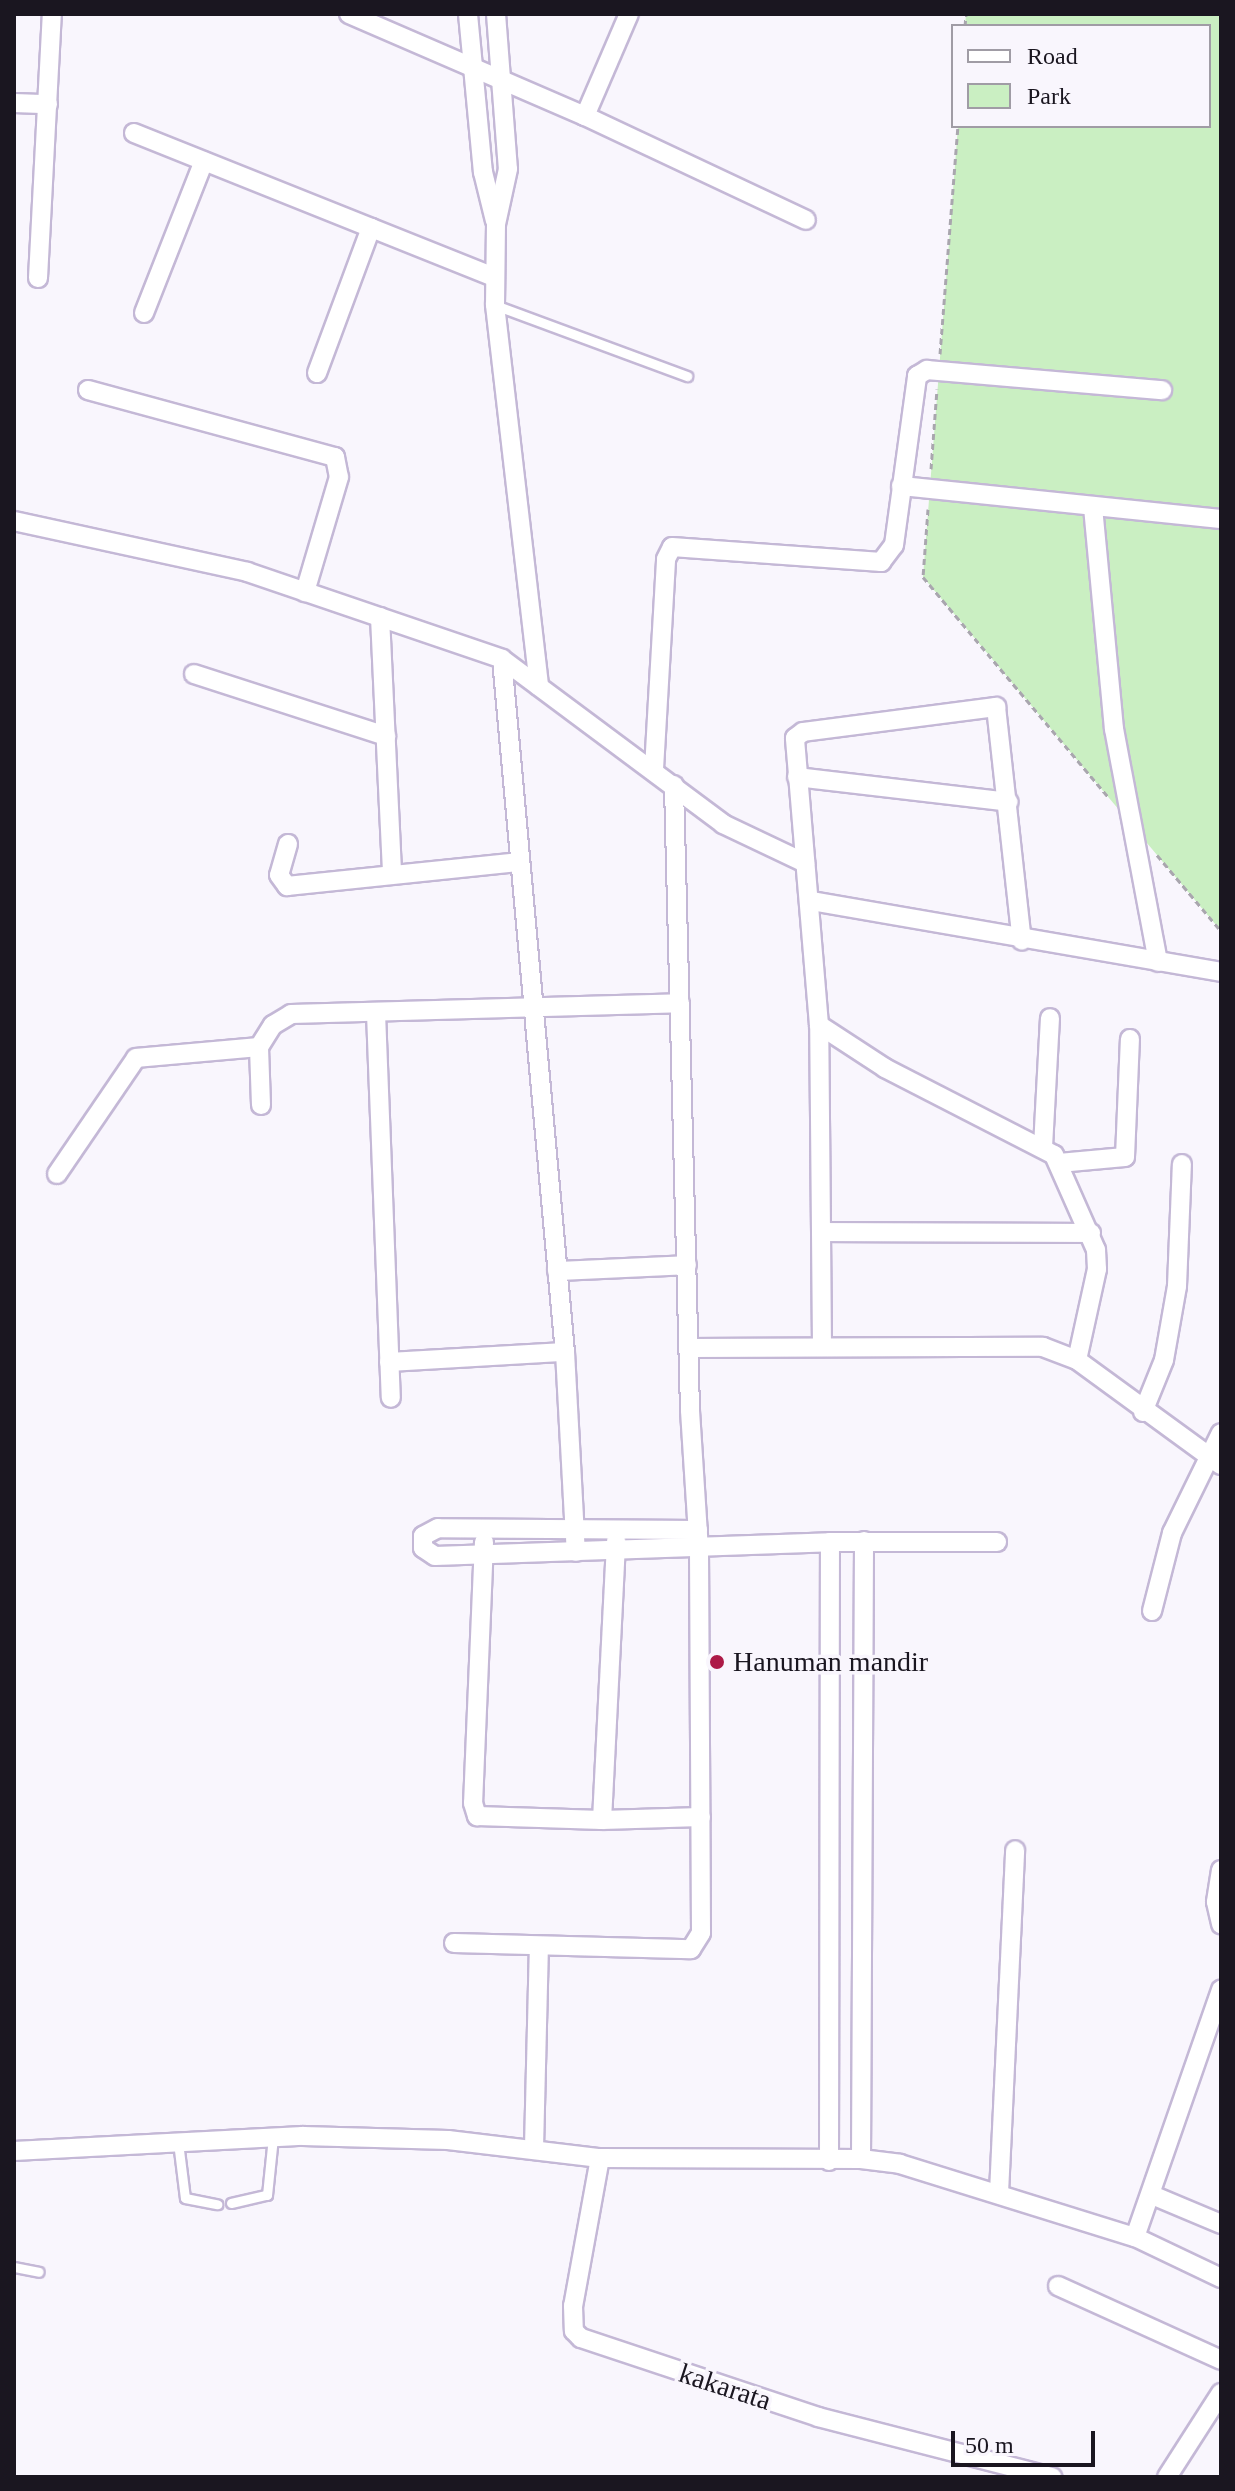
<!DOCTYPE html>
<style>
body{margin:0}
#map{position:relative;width:1235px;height:2491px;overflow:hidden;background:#f9f6fd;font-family:"Times New Roman",serif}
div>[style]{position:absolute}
.green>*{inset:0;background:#caefc2}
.path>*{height:3px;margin-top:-1.5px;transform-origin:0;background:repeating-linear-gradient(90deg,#a9a6ae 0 6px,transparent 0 10px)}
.roads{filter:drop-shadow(2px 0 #c4b8d6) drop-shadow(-2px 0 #c4b8d6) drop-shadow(0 2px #c4b8d6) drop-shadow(0 -2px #c4b8d6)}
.service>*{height:9px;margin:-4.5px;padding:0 4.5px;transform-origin:4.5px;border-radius:4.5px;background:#fff}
.minor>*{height:18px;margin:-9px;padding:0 9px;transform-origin:9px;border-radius:9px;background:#fff}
.dots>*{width:22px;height:22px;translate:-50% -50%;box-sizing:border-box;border:4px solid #f9f6fd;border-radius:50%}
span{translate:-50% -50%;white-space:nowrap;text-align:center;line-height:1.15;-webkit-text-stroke:7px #f9f6fd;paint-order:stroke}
.poi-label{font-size:28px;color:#1a1620}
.left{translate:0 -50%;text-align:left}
.street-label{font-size:28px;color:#1a1620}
.frame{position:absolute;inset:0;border:16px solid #1a1620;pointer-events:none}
.legend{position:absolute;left:951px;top:24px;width:260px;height:104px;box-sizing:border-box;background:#f9f6fd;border:2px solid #a09ca5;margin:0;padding:10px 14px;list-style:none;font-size:24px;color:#1a1620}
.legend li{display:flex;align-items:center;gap:16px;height:40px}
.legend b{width:40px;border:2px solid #a09ca5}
.scale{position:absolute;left:951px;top:2431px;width:144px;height:36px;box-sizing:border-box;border:4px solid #1a1620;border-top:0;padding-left:10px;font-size:24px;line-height:28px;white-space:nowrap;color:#1a1620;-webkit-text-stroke:6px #f9f6fd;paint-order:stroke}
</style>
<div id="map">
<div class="green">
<i style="clip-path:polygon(966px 14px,1221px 14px,1221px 931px,923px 577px,958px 126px,1209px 126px,1209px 26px,965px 26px)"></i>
</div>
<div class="path">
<i style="left:965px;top:26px;width:12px;rotate:-85deg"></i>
<i style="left:940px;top:354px;width:229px;rotate:-85.5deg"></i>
<i style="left:931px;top:469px;width:80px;rotate:-85.7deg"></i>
<i style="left:928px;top:509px;width:68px;rotate:94.2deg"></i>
<i style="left:923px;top:577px;width:287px;rotate:49.9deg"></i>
<i style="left:1157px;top:855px;width:99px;rotate:49.9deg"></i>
</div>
<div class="roads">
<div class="service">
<i style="left:495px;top:305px;width:205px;rotate:20.3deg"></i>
<i style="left:178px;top:2142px;width:56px;rotate:82.9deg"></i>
<i style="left:185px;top:2198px;width:33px;rotate:11deg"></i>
<i style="left:231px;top:2203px;width:37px;rotate:-13deg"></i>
<i style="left:267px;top:2195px;width:58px;rotate:-84.1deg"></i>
<i style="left:14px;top:2267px;width:25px;rotate:11deg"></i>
</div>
<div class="minor">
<i style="left:349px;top:14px;width:257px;rotate:23.4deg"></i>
<i style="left:585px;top:116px;width:244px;rotate:25.2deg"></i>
<i style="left:468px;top:14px;width:159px;rotate:84.6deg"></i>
<i style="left:483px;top:172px;width:50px;rotate:76.2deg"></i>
<i style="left:496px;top:14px;width:155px;rotate:85.6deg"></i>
<i style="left:508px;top:169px;width:56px;rotate:102.3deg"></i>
<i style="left:496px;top:224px;width:81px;rotate:90.7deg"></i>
<i style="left:495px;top:305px;width:384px;rotate:83.4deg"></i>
<i style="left:14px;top:103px;width:34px;rotate:2deg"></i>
<i style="left:585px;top:116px;width:111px;rotate:-66.7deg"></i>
<i style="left:134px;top:133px;width:388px;rotate:21.8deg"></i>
<i style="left:38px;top:278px;width:264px;rotate:-87deg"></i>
<i style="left:144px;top:313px;width:163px;rotate:-68.5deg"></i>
<i style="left:317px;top:373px;width:155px;rotate:-69.6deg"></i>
<i style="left:88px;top:390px;width:256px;rotate:15.2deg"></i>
<i style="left:335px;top:457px;width:20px;rotate:79deg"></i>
<i style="left:339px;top:477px;width:120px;rotate:106.5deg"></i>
<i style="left:901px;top:486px;width:322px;rotate:5.9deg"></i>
<i style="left:1093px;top:507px;width:223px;rotate:84.6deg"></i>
<i style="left:1114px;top:729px;width:237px;rotate:79.3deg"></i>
<i style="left:14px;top:521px;width:239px;rotate:12.3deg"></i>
<i style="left:247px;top:572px;width:269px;rotate:18.8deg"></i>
<i style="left:502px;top:659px;width:276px;rotate:36.7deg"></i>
<i style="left:723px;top:824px;width:91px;rotate:25.4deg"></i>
<i style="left:380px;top:617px;width:256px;rotate:87.3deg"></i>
<i style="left:502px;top:659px;width:696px;rotate:84.81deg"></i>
<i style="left:565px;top:1352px;width:200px;rotate:86.9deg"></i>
<i style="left:194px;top:674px;width:202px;rotate:17.9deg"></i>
<i style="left:654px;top:769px;width:210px;rotate:-86.7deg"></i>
<i style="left:666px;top:559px;width:13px;rotate:-63deg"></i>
<i style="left:672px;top:547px;width:210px;rotate:4.1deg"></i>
<i style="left:881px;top:562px;width:21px;rotate:-53deg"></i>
<i style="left:894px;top:545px;width:171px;rotate:-82.2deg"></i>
<i style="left:917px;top:376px;width:12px;rotate:-31deg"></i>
<i style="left:927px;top:370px;width:236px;rotate:4.9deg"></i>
<i style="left:797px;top:777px;width:213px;rotate:6.7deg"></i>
<i style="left:288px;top:844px;width:32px;rotate:106deg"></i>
<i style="left:279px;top:875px;width:14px;rotate:54deg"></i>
<i style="left:287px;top:886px;width:232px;rotate:-5.9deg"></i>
<i style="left:811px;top:901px;width:416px;rotate:9.8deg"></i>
<i style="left:376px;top:1013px;width:385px;rotate:87.8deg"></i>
<i style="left:819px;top:1025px;width:79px;rotate:33.1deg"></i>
<i style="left:885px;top:1068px;width:190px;rotate:27.2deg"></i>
<i style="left:1054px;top:1155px;width:104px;rotate:66.1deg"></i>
<i style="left:1096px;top:1250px;width:19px;rotate:87deg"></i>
<i style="left:1097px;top:1269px;width:93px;rotate:102.4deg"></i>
<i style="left:261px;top:1105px;width:58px;rotate:-92deg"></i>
<i style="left:259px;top:1047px;width:26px;rotate:-58deg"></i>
<i style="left:273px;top:1025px;width:21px;rotate:-31deg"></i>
<i style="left:291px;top:1014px;width:389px;rotate:-1.6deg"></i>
<i style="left:1043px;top:1147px;width:129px;rotate:-86.9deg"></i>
<i style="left:1059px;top:1163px;width:66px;rotate:-5.2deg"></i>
<i style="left:1125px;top:1157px;width:118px;rotate:-87.6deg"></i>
<i style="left:57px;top:1174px;width:140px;rotate:-55.7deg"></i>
<i style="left:136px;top:1058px;width:123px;rotate:-5.1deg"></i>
<i style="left:821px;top:1232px;width:270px;rotate:0.2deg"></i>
<i style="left:557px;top:1271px;width:130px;rotate:-2.6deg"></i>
<i style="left:822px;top:1347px;width:322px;rotate:-90.5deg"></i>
<i style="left:819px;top:1025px;width:288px;rotate:-94.8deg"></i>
<i style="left:795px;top:738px;width:10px;rotate:-37deg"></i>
<i style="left:803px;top:732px;width:195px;rotate:-7.4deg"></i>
<i style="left:996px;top:707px;width:235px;rotate:83.7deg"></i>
<i style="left:689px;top:1348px;width:354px;rotate:-0.2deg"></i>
<i style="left:1043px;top:1347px;width:36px;rotate:21deg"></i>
<i style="left:1077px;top:1360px;width:178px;rotate:36.1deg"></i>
<i style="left:389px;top:1362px;width:176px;rotate:-3.3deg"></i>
<i style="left:1143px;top:1412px;width:56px;rotate:-68deg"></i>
<i style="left:1164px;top:1360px;width:75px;rotate:-80deg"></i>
<i style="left:1177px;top:1286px;width:122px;rotate:-87.7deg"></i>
<i style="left:698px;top:1530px;width:260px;rotate:-179.6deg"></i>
<i style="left:438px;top:1528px;width:17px;rotate:152deg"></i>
<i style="left:423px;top:1536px;width:12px;rotate:90deg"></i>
<i style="left:423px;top:1548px;width:14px;rotate:34deg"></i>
<i style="left:435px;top:1556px;width:395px;rotate:-2deg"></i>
<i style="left:830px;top:1542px;width:167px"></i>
<i style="left:484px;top:1542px;width:261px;rotate:92.4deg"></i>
<i style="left:473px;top:1803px;width:14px;rotate:73deg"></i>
<i style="left:477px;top:1816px;width:125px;rotate:1.8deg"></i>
<i style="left:602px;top:1820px;width:99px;rotate:-1.7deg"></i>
<i style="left:1152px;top:1611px;width:81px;rotate:-75.6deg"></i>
<i style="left:1172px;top:1533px;width:111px;rotate:-63.9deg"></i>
<i style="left:602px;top:1820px;width:280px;rotate:-87.1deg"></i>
<i style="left:1221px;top:1870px;width:32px;rotate:99deg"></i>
<i style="left:1216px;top:1902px;width:23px;rotate:77deg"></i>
<i style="left:454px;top:1943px;width:237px;rotate:1.5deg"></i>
<i style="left:691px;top:1949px;width:19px;rotate:-58deg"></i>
<i style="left:701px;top:1933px;width:383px;rotate:-90.3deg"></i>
<i style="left:699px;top:1550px;width:140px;rotate:-93.7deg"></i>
<i style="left:690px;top:1410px;width:625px;rotate:-91.47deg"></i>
<i style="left:534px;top:2148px;width:199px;rotate:-88.6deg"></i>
<i style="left:14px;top:2151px;width:289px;rotate:-3deg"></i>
<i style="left:303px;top:2136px;width:145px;rotate:1.6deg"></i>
<i style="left:448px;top:2140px;width:153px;rotate:6.8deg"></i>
<i style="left:600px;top:2158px;width:261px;rotate:0.2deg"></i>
<i style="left:861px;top:2159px;width:39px;rotate:7deg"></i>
<i style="left:900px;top:2164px;width:246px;rotate:17.3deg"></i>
<i style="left:1135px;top:2237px;width:95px;rotate:25.5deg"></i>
<i style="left:600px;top:2158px;width:150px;rotate:100.3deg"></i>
<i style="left:573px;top:2306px;width:25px;rotate:88deg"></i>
<i style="left:574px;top:2331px;width:10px;rotate:45deg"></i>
<i style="left:581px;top:2338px;width:250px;rotate:18.4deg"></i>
<i style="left:818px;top:2417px;width:242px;rotate:14.4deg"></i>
<i style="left:861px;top:2159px;width:618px;rotate:-89.72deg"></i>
<i style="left:829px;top:2161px;width:619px;rotate:-89.91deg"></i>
<i style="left:999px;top:2193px;width:343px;rotate:-87.3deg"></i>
<i style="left:1152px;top:2195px;width:75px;rotate:22.8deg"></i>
<i style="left:1135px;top:2237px;width:262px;rotate:-70.8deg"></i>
<i style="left:1058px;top:2286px;width:179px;rotate:24.4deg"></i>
<i style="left:1167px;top:2477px;width:100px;rotate:-57.3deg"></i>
</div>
</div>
<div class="dots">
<i style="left:717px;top:1662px;background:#ad1a47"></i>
</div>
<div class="poi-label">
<span class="left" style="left:733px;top:1662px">Hanuman mandir</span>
</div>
<div class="street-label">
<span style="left:725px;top:2387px;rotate:18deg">kakarata</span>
</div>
<div class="frame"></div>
<ul class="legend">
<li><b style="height:10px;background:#fff"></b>Road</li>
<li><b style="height:22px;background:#caefc2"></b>Park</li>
</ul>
<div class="scale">50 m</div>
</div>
